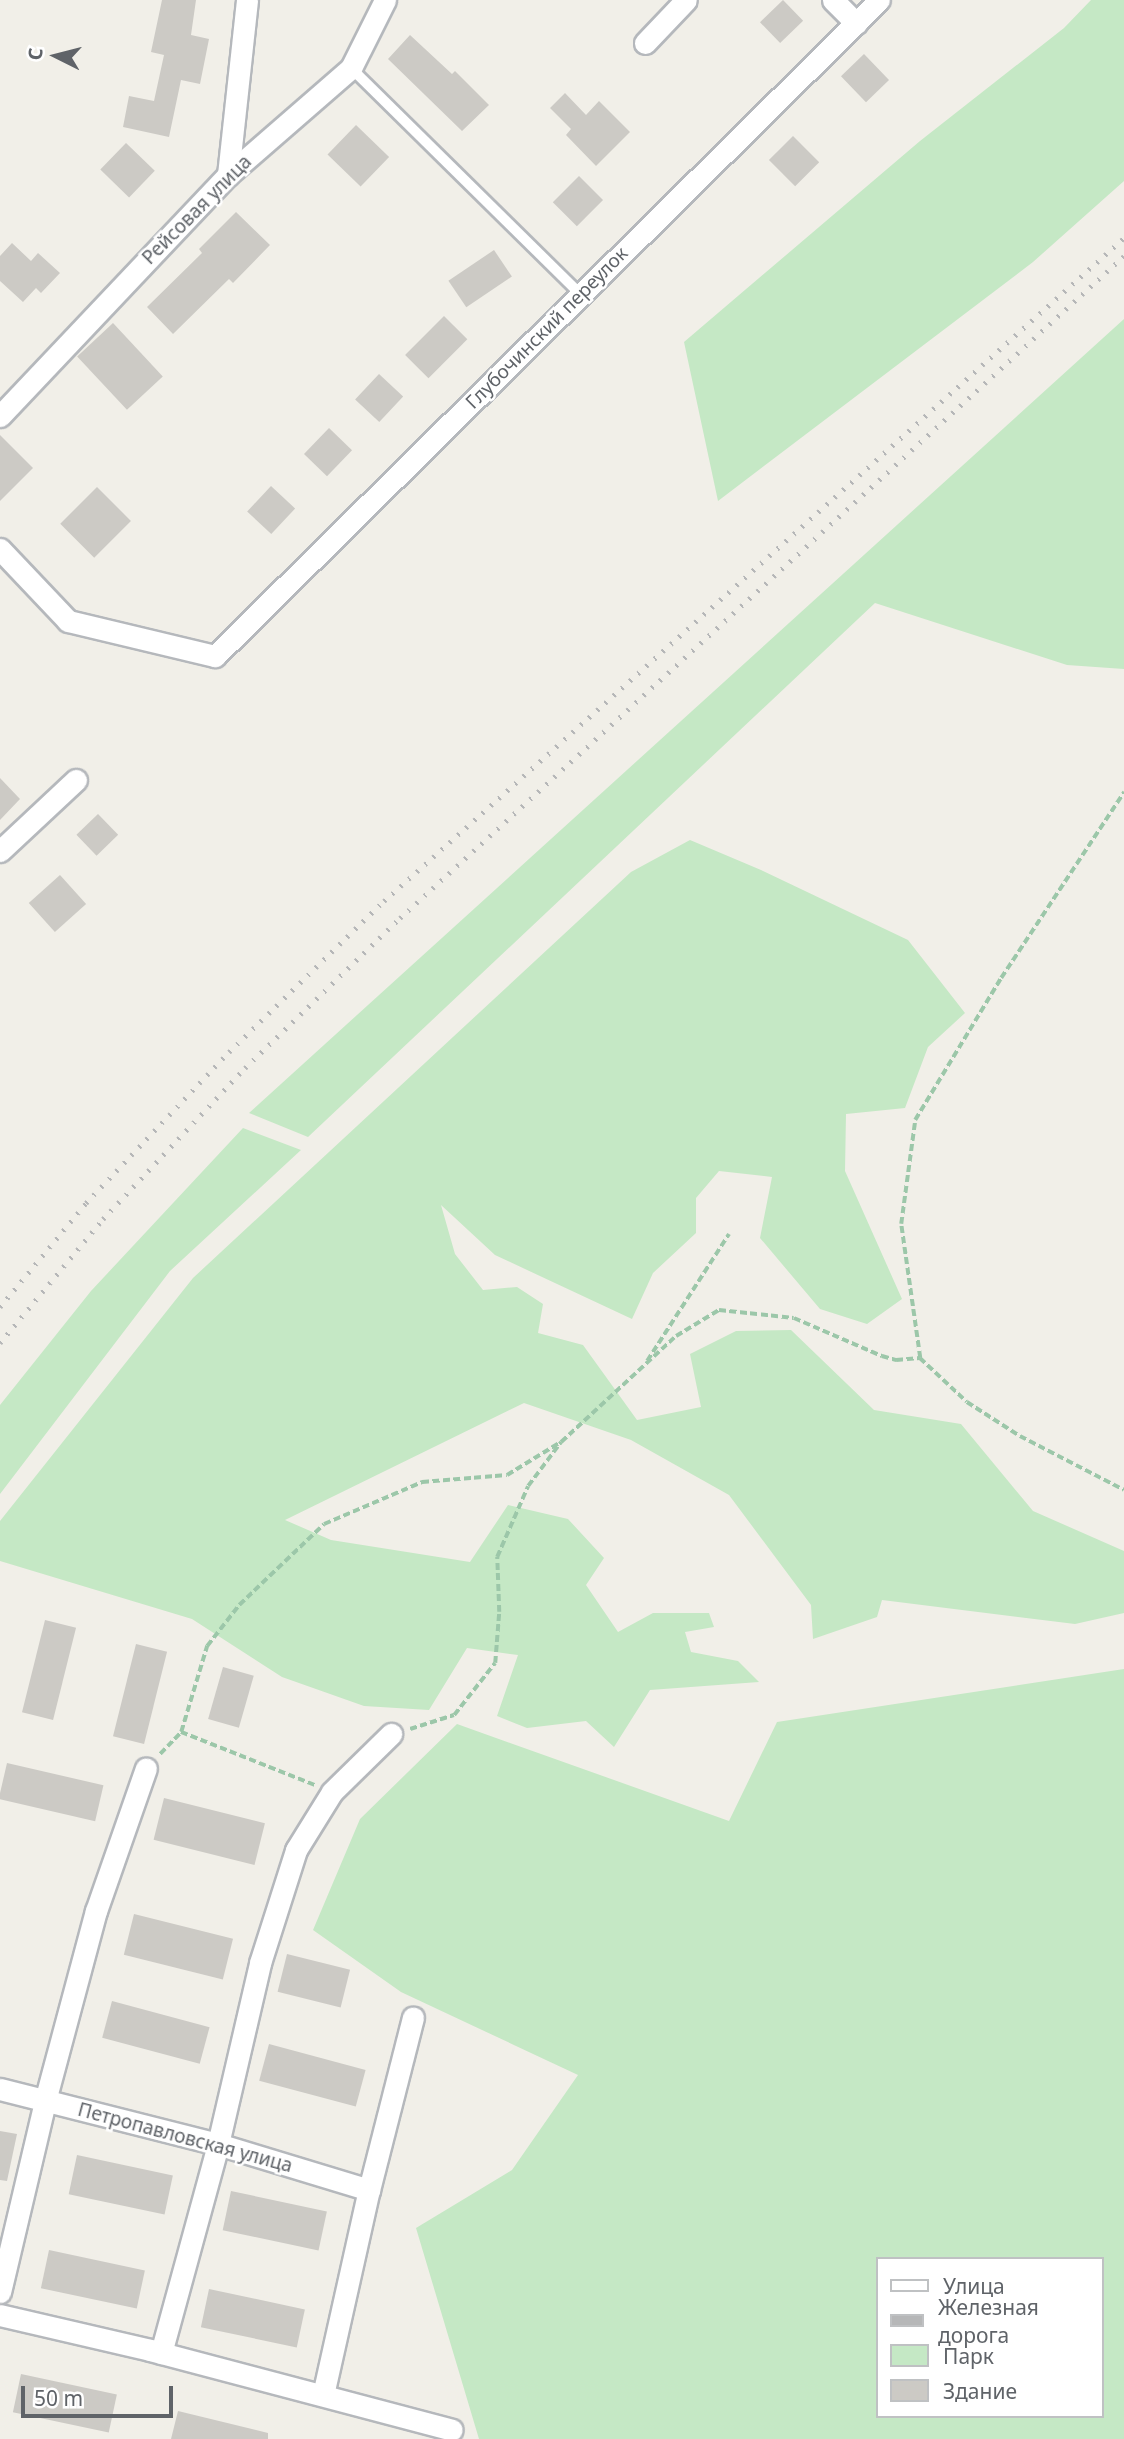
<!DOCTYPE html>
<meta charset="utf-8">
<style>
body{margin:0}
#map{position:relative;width:1124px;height:2439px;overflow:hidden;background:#f1efe8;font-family:"Noto Sans",sans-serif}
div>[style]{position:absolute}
.green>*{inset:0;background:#c5e8c5}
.building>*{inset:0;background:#cccac5;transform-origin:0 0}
.path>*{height:3.5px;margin-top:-1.75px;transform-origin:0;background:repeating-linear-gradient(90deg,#9cc7a9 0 7px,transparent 0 10.5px)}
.roads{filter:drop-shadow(2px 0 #b5b8bc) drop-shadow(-2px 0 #b5b8bc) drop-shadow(0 2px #b5b8bc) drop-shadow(0 -2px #b5b8bc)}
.service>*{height:10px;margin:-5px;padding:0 5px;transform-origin:5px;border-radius:5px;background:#fff}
.minor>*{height:21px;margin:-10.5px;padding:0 10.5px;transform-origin:10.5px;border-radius:10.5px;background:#fff}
.rail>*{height:5px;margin-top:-2.5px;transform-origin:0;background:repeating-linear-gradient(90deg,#b6b7b8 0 2px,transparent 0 11px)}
span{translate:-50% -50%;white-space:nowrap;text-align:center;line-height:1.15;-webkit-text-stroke:5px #fff;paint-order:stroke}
.street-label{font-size:19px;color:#5f6368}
.legend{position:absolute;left:876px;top:2257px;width:228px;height:161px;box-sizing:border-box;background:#fff;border:2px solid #bfc1c3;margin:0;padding:9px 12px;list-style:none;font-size:21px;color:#5f6368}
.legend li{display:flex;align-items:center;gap:14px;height:35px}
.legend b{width:35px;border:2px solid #bfc1c3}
.north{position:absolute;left:21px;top:21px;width:70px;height:70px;-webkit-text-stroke:5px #fff;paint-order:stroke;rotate:276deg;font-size:19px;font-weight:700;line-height:28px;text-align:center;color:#5f6368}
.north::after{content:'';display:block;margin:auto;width:24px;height:32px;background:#5f6368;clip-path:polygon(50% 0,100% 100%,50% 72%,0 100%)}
.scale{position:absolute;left:21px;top:2386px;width:152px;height:32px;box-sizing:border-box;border:4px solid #5f6368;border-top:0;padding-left:9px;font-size:21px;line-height:24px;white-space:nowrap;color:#5f6368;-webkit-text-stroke:5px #fff;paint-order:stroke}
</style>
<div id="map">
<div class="green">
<i style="clip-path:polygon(1091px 0,1124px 0,1124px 181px,1033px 262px,718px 501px,684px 342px,920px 141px,1064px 28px)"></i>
<i style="clip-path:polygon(1124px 319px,1124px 669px,1067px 665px,875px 603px,308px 1137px,249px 1113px)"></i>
<i style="clip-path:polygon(690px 840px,761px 870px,908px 940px,965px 1013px,928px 1047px,905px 1108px,846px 1114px,845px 1171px,902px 1299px,867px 1324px,820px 1309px,760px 1238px,772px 1177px,719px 1171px,696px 1198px,696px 1233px,653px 1273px,632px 1319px,495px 1255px,441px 1205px,455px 1254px,483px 1290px,517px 1287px,543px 1304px,538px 1333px,583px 1345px,637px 1420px,701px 1407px,690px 1354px,736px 1331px,791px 1330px,874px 1410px,961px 1424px,1033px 1511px,1124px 1551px,1124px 1613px,1075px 1624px,882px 1600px,877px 1617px,813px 1639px,811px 1605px,729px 1495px,631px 1440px,524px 1403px,285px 1520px,331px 1540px,470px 1562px,508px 1505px,568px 1519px,604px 1558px,586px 1585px,618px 1632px,653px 1613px,709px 1613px,714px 1627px,685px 1632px,691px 1652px,738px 1661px,759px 1682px,650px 1690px,614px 1747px,586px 1721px,527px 1728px,497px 1716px,518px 1655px,467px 1648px,429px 1710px,364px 1706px,282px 1677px,192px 1619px,0 1561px,0 1521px,193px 1278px,631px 872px)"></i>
<i style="clip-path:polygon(243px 1128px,301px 1150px,170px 1271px,0 1494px,0 1405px,91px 1291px)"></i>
<i style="clip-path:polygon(evenodd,1124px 1669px,1124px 2439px,479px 2439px,416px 2228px,512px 2170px,578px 2075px,401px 1992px,313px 1930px,360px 1819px,457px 1724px,729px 1821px,777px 1722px,1124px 1669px,877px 2259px,1101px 2259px,1101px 2416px,877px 2416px,877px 2259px)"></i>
</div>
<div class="building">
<i style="clip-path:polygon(162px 0,196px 0,191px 35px,209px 39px,200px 84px,181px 80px,169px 137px,123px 127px,129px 96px,154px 101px,164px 55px,151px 52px)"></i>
<i style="left:783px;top:0;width:29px;height:32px;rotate:46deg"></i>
<i style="clip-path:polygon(410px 35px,452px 74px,455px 71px,489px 105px,462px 131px,388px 59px)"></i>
<i style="left:864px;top:54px;width:36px;height:32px;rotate:46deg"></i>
<i style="clip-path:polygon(565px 93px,586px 115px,599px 101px,630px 132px,596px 166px,566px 135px,571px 129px,550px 108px)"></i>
<i style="left:356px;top:125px;width:46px;height:41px;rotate:44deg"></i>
<i style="left:793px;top:136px;width:37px;height:34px;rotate:45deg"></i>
<i style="left:126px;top:143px;width:40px;height:37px;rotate:44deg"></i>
<i style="left:579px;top:176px;width:34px;height:37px;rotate:45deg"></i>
<i style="clip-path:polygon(236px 212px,270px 245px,233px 283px,229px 279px,173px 334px,147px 307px,202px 253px,199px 249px)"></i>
<i style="clip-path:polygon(12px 243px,31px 261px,38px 253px,60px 273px,41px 293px,36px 288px,23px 302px,0 281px,0 256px)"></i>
<i style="left:494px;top:250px;width:32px;height:55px;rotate:56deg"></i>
<i style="left:444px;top:316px;width:33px;height:55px;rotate:45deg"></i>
<i style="left:113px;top:323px;width:73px;height:49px;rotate:47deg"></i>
<i style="left:379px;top:374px;width:33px;height:35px;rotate:43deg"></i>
<i style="left:329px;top:428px;width:32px;height:36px;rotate:44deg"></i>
<i style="clip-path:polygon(0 435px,33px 468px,0 501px)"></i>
<i style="left:271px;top:486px;width:33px;height:35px;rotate:43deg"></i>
<i style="left:97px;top:487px;width:48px;height:52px;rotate:45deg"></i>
<i style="clip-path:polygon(0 778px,20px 799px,0 820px)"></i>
<i style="left:98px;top:814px;width:29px;height:30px;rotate:46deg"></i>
<i style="left:60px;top:875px;width:39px;height:42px;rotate:48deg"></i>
<i style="left:45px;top:1620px;width:32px;height:95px;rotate:14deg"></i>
<i style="left:136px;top:1644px;width:32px;height:95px;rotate:14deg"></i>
<i style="left:223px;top:1667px;width:32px;height:54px;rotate:16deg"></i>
<i style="left:7px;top:1763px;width:99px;height:37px;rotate:13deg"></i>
<i style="left:164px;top:1798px;width:104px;height:43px;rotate:14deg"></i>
<i style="left:134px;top:1914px;width:102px;height:42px;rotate:14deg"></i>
<i style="left:287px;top:1954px;width:65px;height:39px;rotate:14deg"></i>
<i style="left:112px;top:2001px;width:101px;height:38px;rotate:15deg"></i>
<i style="left:269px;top:2044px;width:100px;height:38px;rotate:15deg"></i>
<i style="clip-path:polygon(0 2131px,17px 2134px,7px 2181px,0 2180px)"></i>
<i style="left:77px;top:2155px;width:98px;height:40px;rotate:12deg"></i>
<i style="left:231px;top:2191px;width:98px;height:40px;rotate:12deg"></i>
<i style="left:49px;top:2250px;width:98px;height:39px;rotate:12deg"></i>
<i style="left:209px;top:2289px;width:98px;height:39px;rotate:12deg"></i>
<i style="left:21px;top:2374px;width:98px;height:39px;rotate:12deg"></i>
<i style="clip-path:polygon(178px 2411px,268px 2433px,268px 2439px,171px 2439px)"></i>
</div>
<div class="path">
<i style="left:920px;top:1358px;width:135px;rotate:-98.1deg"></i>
<i style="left:901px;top:1224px;width:105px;rotate:-82.3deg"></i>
<i style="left:915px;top:1120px;width:166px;rotate:-58.8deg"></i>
<i style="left:1001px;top:978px;width:223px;rotate:-56.5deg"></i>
<i style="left:647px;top:1361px;width:151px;rotate:-57.2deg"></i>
<i style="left:410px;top:1729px;width:46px;rotate:-17.7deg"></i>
<i style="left:454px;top:1715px;width:66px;rotate:-51.7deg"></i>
<i style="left:495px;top:1663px;width:51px;rotate:-85.5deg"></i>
<i style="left:499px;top:1612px;width:55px;rotate:-92.1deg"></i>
<i style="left:497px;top:1557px;width:77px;rotate:-66.4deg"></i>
<i style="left:528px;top:1486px;width:55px;rotate:-53.1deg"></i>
<i style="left:561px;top:1442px;width:156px;rotate:-42.7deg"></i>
<i style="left:676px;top:1336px;width:50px;rotate:-31.2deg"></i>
<i style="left:719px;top:1310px;width:75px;rotate:6.1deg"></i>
<i style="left:794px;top:1318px;width:96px;rotate:23.4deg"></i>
<i style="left:882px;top:1356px;width:15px;rotate:16deg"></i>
<i style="left:896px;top:1360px;width:24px;rotate:-5deg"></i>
<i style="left:920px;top:1358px;width:64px;rotate:43.1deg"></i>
<i style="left:967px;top:1402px;width:63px;rotate:32.7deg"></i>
<i style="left:1020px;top:1436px;width:117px;rotate:27.4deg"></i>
<i style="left:181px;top:1732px;width:90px;rotate:-73.2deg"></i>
<i style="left:207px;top:1646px;width:52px;rotate:-52deg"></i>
<i style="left:239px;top:1605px;width:117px;rotate:-43.6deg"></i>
<i style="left:324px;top:1524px;width:107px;rotate:-23.2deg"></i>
<i style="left:422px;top:1482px;width:85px;rotate:-4.7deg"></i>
<i style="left:507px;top:1475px;width:61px;rotate:-31.6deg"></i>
<i style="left:160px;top:1754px;width:30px;rotate:-46deg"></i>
<i style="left:181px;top:1732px;width:144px;rotate:21.6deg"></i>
</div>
<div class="roads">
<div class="service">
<i style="left:351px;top:68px;width:323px;rotate:44.6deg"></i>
</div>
<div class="minor">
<i style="left:833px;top:0;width:33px;rotate:45deg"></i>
<i style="left:645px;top:43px;width:59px;rotate:-46.4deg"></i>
<i style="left:228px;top:175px;width:176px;rotate:-83.8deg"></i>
<i style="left:0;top:416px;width:332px;rotate:-46.6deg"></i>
<i style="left:228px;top:175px;width:163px;rotate:-41deg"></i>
<i style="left:351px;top:68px;width:76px;rotate:-63.4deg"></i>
<i style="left:0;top:549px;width:99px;rotate:46.6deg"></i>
<i style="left:68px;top:621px;width:151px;rotate:13.4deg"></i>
<i style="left:215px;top:656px;width:933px;rotate:-44.65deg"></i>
<i style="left:0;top:851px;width:104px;rotate:-43.1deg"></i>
<i style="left:0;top:2089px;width:225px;rotate:14.2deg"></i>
<i style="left:218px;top:2144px;width:158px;rotate:16.9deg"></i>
<i style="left:0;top:2292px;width:196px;rotate:-76.7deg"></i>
<i style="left:45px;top:2101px;width:197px;rotate:-75deg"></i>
<i style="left:96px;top:1911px;width:151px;rotate:-70.7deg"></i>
<i style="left:0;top:2315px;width:154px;rotate:13.1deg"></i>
<i style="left:150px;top:2350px;width:312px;rotate:14.8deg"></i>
<i style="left:161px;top:2353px;width:217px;rotate:-74.7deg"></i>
<i style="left:218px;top:2144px;width:186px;rotate:-76.9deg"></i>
<i style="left:260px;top:1963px;width:119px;rotate:-72.3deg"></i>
<i style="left:296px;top:1850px;width:68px;rotate:-58.2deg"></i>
<i style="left:332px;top:1792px;width:83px;rotate:-44.5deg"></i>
<i style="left:323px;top:2395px;width:210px;rotate:-77.4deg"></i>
<i style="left:369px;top:2190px;width:178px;rotate:-75.7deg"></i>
</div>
</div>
<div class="rail">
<i style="left:0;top:1307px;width:135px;rotate:-50.4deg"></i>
<i style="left:86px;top:1203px;width:208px;rotate:-46.6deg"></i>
<i style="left:229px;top:1052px;width:216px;rotate:-44.3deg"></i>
<i style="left:384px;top:901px;width:994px;rotate:-41.86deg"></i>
<i style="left:0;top:1343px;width:161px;rotate:-50.3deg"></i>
<i style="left:103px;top:1219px;width:207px;rotate:-46.8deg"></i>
<i style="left:245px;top:1068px;width:216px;rotate:-44.1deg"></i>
<i style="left:400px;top:918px;width:981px;rotate:-42.44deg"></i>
</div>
<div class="street-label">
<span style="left:197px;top:210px;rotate:-45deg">Рейсовая улица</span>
<span style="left:547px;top:328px;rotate:-45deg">Глубочинский переулок</span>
<span style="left:185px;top:2138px;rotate:15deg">Петропавловская улица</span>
</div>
<ul class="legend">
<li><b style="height:9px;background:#fff"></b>Улица</li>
<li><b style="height:9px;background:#b6b7b8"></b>Железная дорога</li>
<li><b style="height:19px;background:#c5e8c5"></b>Парк</li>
<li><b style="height:19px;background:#cccac5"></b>Здание</li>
</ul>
<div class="north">С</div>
<div class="scale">50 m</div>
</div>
